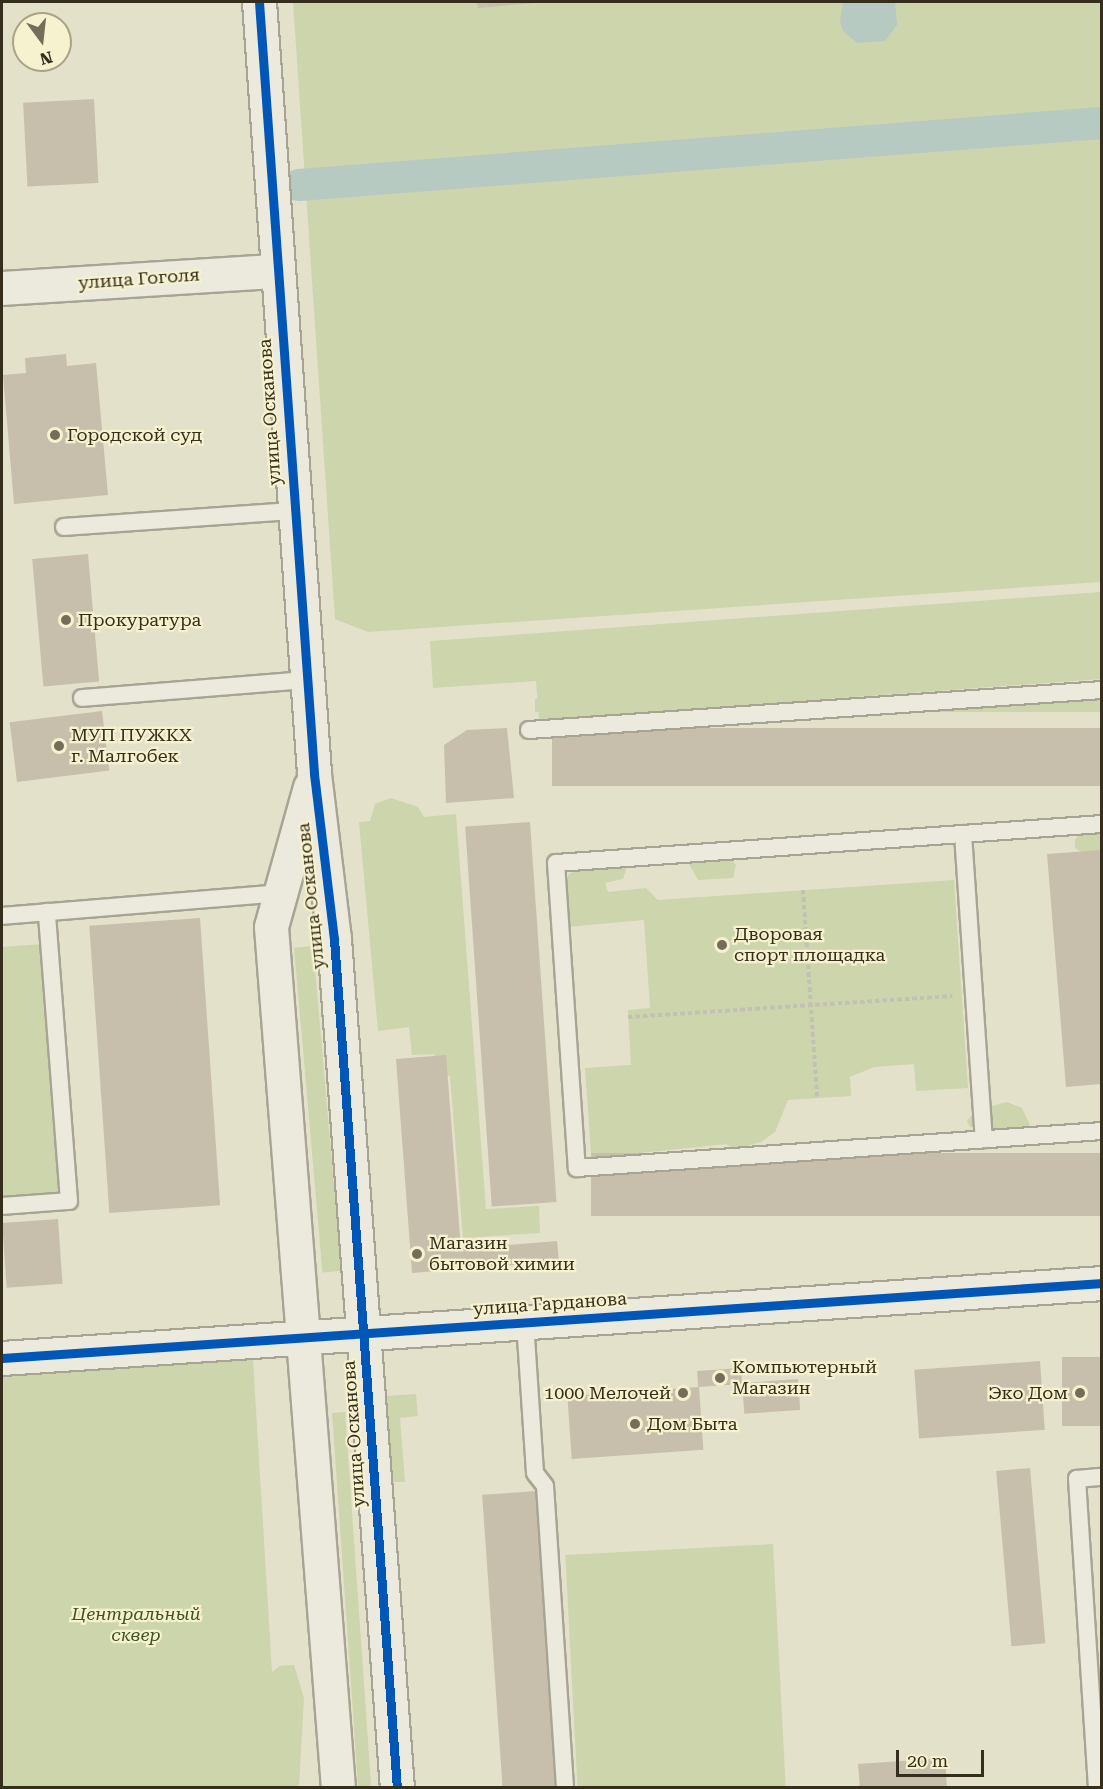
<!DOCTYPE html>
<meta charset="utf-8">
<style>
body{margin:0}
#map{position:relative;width:1103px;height:1789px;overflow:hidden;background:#e4e1ca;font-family:"Roboto Serif",serif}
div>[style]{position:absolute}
.green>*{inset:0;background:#cdd5ac;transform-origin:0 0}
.water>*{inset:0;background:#b6cac1}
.canal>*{height:32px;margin:-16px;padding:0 16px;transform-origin:16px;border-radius:16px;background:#b6cac1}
.building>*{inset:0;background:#c7bfab;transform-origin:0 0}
.path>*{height:4px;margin-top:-2px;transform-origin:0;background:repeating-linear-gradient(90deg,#c3c1b3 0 4.5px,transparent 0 7.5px)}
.roads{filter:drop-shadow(2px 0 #a8a494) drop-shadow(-2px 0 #a8a494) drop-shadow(0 2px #a8a494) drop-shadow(0 -2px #a8a494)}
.lane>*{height:16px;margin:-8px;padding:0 8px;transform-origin:8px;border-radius:8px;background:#ebeadc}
.street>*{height:33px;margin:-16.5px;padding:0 16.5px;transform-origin:16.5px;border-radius:16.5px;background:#ebeadc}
.secondary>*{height:33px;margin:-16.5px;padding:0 16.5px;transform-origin:16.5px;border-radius:16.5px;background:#ebeadc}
.cycleway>*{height:9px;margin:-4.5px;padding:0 4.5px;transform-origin:4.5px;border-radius:4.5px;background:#0057b8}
.dots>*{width:16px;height:16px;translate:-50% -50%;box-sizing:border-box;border:3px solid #f6f1cf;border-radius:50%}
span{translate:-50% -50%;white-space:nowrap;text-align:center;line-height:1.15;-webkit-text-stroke:4.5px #f6f1cf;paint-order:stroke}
.street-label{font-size:18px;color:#362e1c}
.poi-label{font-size:18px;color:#362e1c}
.left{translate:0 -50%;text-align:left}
.right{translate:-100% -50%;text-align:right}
.park-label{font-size:18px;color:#3e5322;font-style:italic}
.frame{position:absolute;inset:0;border:3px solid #362e1c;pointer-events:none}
.north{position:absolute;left:12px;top:12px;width:60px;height:60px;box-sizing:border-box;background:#f6f1cf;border:2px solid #a9a387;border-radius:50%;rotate:165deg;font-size:16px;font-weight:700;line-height:24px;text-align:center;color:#362e1c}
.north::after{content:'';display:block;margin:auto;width:21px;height:27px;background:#736d59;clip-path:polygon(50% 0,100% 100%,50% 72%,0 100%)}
.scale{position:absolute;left:896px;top:1750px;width:88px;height:27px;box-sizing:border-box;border:3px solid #362e1c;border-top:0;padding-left:8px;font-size:18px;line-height:21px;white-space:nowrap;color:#362e1c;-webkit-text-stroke:4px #f6f1cf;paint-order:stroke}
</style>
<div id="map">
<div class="green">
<i style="clip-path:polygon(293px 2px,1101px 2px,1101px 582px,368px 632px,335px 619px)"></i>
<i style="clip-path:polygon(1101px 592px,1101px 679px,539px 720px,536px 681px,433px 688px,430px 641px)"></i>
<i style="left:1101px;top:699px;width:13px;height:566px;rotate:90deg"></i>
<i style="clip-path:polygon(391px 798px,418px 807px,424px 817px,456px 814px,486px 1209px,539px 1206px,540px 1233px,463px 1238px,450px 1076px,441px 1073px,434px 1054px,412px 1055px,409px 1027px,378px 1031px,359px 822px,370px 821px,375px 804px)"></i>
<i style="clip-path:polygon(1098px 829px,1101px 833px,1101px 864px,1075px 848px,1075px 840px,1081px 832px)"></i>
<i style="clip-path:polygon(728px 856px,736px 865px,733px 878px,698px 880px,689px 864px,694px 859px)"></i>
<i style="clip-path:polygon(601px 861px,627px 867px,623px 879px,605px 883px,608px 892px,646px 888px,658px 900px,954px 880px,968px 1088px,916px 1091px,914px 1064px,874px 1067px,850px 1077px,851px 1096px,788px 1100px,775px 1132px,761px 1142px,733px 1150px,727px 1144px,601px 1157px,591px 1154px,585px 1068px,631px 1065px,628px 1010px,650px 1008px,644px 920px,567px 927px,563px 888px,569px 874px)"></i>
<i style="clip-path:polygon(44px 944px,61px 1195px,2px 1199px,2px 947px)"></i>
<i style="left:313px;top:946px;width:326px;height:19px;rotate:85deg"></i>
<i style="clip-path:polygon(1007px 1102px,1022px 1108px,1030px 1125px,1022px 1131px,970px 1127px,967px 1121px,976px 1110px,989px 1111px,992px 1106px)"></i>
<i style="clip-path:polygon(253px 1360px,272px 1672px,280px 1666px,294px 1665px,304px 1698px,299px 1787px,2px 1788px,2px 1374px)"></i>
<i style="clip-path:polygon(416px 1394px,418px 1416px,400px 1418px,405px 1482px,393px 1482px,386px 1396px)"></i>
<i style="left:345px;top:1412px;width:376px;height:13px;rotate:86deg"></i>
<i style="left:773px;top:1544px;width:243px;height:208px;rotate:87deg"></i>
</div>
<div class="water">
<i style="clip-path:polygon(843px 2px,895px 2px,897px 25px,885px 41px,857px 43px,843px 31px,840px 22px)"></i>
</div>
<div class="canal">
<i style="left:299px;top:185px;width:805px;rotate:-4.42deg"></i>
</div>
<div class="building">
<i style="clip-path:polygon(477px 2px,535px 2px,535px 3px,478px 8px)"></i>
<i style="left:94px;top:99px;width:84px;height:71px;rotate:87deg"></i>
<i style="clip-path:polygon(66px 354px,67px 366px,96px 363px,108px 495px,14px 504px,3px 375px,26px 373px,25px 358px)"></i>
<i style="left:88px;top:554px;width:128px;height:56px;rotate:85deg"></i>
<i style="left:102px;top:711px;width:60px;height:93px;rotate:83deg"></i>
<i style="clip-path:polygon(507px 728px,514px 798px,446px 803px,444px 745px,467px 730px)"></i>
<i style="left:1101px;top:728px;width:58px;height:549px;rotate:90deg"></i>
<i style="left:530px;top:822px;width:381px;height:65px;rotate:86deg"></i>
<i style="clip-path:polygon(1101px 850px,1101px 1084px,1066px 1087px,1047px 854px)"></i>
<i style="left:200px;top:918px;width:288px;height:111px;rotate:86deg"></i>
<i style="clip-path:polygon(446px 1055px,461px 1249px,557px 1241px,559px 1261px,412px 1273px,396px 1059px)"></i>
<i style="left:1101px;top:1153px;width:63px;height:510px;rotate:90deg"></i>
<i style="left:58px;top:1219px;width:65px;height:56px;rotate:86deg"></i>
<i style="left:1101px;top:1357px;width:69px;height:39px;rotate:90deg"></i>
<i style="left:1040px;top:1361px;width:69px;height:126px;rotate:86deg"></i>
<i style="left:741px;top:1368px;width:16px;height:44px;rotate:86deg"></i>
<i style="left:798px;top:1379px;width:31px;height:56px;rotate:86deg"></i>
<i style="left:699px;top:1387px;width:63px;height:132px;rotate:86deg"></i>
<i style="left:1030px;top:1468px;width:176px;height:34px;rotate:85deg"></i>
<i style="left:537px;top:1491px;width:298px;height:55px;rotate:86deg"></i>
<i style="clip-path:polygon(945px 1758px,947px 1788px,860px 1788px,858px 1764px)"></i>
</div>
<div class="path">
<i style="left:803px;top:890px;width:208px;rotate:86.1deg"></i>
<i style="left:628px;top:1017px;width:325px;rotate:-3.7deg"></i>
</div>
<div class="roads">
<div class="lane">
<i style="left:64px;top:527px;width:231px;rotate:-4deg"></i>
<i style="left:82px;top:698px;width:226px;rotate:-4.6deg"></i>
<i style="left:529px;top:730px;width:574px;rotate:-3.99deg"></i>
<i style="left:1102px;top:824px;width:547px;rotate:175.91deg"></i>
<i style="left:556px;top:863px;width:306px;rotate:86.1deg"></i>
<i style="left:577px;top:1168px;width:526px;rotate:-4.03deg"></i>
<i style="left:963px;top:834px;width:306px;rotate:86.1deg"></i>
<i style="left:2px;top:916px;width:279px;rotate:-4.7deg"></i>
<i style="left:2px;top:1206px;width:67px;rotate:-4.3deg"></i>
<i style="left:69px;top:1201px;width:290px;rotate:-94.4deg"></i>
<i style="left:525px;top:1322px;width:151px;rotate:86.2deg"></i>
<i style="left:535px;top:1473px;width:16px;rotate:52deg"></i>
<i style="left:545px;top:1486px;width:303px;rotate:86.2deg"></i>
<i style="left:1097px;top:1788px;width:310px;rotate:-93.7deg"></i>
<i style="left:1077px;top:1479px;width:25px;rotate:-5deg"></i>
</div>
<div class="street">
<i style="left:2px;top:288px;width:275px;rotate:-3.6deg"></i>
</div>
<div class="secondary">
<i style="left:259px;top:2px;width:774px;rotate:85.92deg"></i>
<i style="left:314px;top:774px;width:166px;rotate:83.1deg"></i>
<i style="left:334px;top:939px;width:851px;rotate:85.76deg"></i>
<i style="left:310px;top:787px;width:145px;rotate:105.6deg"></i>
<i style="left:271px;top:927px;width:864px;rotate:85.55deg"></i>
<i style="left:2px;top:1358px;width:1103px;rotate:-3.9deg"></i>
</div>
</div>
<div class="cycleway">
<i style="left:259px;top:2px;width:774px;rotate:85.92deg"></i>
<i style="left:314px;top:774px;width:166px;rotate:83.1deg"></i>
<i style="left:334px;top:939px;width:851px;rotate:85.76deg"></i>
<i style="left:2px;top:1358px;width:1103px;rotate:-3.9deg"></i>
</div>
<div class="dots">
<i style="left:55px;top:435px;background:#736d59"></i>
<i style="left:66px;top:620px;background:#736d59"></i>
<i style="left:59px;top:746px;background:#736d59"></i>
<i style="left:722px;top:945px;background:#736d59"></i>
<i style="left:417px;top:1254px;background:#736d59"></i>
<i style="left:720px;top:1378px;background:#736d59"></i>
<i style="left:683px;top:1393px;background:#736d59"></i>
<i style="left:1080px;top:1393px;background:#736d59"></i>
<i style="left:635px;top:1424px;background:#736d59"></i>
</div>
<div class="street-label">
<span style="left:139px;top:279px;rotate:-4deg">улица Гоголя</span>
<span style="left:270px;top:412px;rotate:-94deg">улица Осканова</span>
<span style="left:311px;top:896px;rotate:-96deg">улица Осканова</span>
<span style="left:550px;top:1304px;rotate:-4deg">улица Гарданова</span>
<span style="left:354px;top:1434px;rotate:-94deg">улица Осканова</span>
</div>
<div class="poi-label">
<span class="left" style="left:67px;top:435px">Городской суд</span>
<span class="left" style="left:78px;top:620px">Прокуратура</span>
<span class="left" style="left:71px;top:746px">МУП ПУЖКХ<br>г. Малгобек</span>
<span class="left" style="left:734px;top:945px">Дворовая<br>спорт площадка</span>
<span class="left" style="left:429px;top:1254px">Магазин<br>бытовой химии</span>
<span class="left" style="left:732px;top:1378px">Компьютерный<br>Магазин</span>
<span class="right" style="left:671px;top:1393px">1000 Мелочей</span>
<span class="right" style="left:1068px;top:1393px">Эко Дом</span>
<span class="left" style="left:647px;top:1424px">Дом Быта</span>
</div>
<div class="park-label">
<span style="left:136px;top:1625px">Центральный<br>сквер</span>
</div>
<div class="frame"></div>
<div class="north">N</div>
<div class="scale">20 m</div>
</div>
